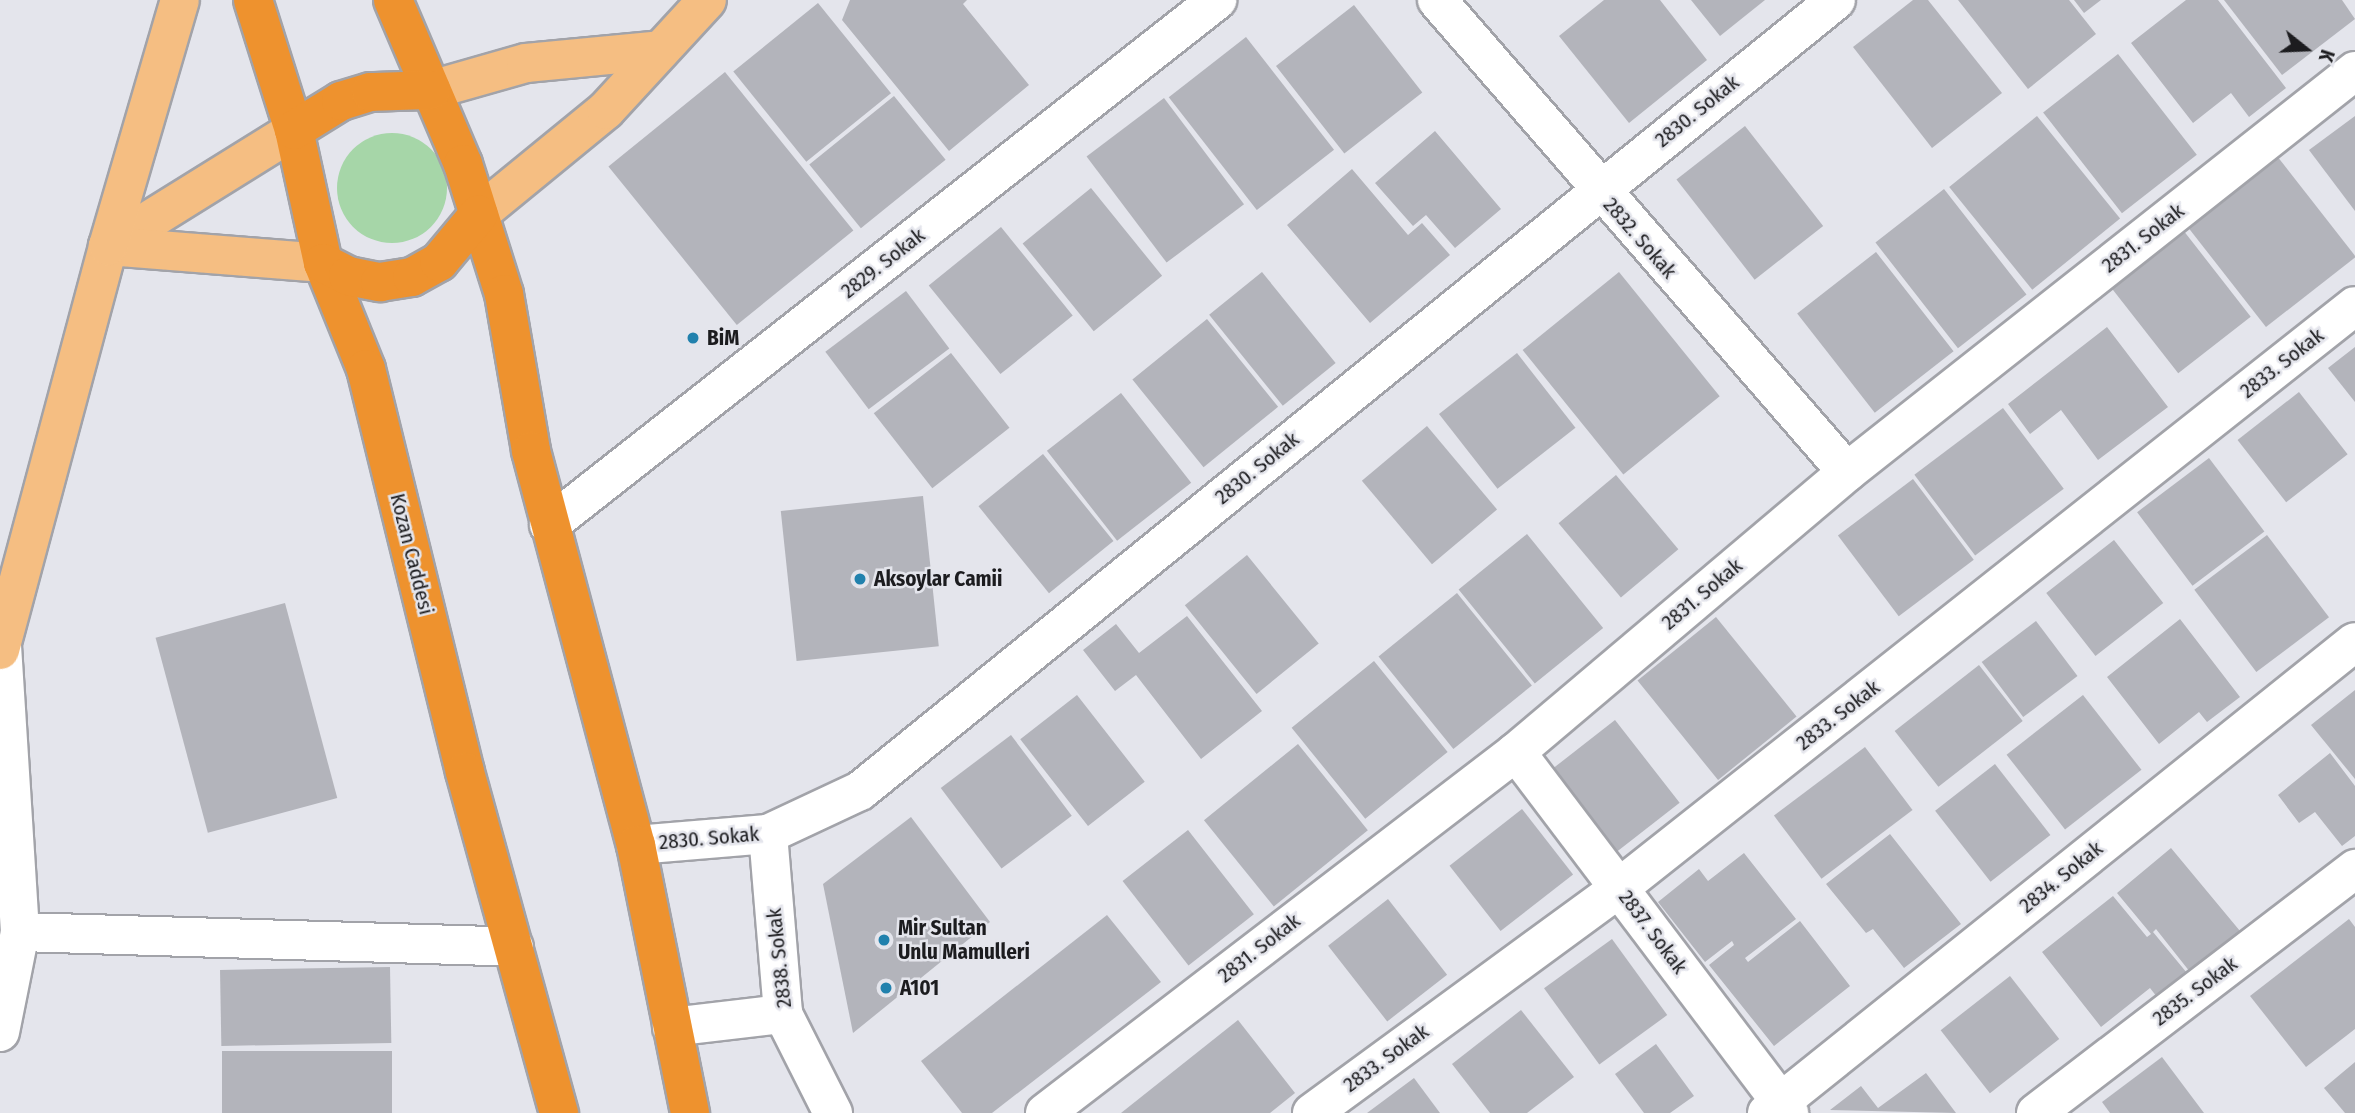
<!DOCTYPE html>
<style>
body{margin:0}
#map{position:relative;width:2355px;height:1113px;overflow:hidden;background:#e4e5ec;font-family:"Fira Sans Condensed",sans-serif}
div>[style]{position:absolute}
.green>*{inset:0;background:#a6d6a8}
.round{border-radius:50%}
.building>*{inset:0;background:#b3b4bb;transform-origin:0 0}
.roads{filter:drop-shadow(2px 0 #a2a3a9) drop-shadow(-2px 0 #a2a3a9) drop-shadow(0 2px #a2a3a9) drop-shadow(0 -2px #a2a3a9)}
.minor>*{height:38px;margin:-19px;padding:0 19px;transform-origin:19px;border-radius:19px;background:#fff}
.major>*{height:38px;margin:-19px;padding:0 19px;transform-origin:19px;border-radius:19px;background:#f5be82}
.highway>*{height:38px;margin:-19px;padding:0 19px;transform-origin:19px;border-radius:19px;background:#ee922e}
.dots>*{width:19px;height:19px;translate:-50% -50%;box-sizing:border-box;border:4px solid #e4e5ec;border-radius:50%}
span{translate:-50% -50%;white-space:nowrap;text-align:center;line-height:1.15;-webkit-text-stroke:5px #e4e5ec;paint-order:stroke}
.street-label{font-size:21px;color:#1c1c1f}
.poi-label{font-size:21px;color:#1c1c1f;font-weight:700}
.left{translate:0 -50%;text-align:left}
.north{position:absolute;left:2271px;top:14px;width:70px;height:70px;-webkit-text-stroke:5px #e4e5ec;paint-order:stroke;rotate:108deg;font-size:19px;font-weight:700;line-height:28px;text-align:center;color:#1c1c1f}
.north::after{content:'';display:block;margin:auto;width:24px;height:32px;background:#1c1c1f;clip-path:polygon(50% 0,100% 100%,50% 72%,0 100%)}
</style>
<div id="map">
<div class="green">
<i class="round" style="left:337px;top:133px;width:110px;height:110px"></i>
</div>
<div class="building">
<i style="clip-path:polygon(850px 0,967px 0,963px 4px,1029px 85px,949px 151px,842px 20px)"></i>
<i style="clip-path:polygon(1604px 0,1660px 0,1707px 60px,1629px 123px,1559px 36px)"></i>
<i style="clip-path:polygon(1691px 0,1765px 0,1720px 36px)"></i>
<i style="clip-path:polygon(1913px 0,1928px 0,2002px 93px,1932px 148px,1853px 47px)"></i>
<i style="clip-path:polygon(1958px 0,2069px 0,2096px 34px,2028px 89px)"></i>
<i style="clip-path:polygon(2074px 0,2101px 0,2084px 13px)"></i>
<i style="clip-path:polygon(2186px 0,2218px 0,2286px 88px,2249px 117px,2231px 93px,2193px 123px,2131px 43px)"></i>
<i style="clip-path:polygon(2224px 0,2342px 0,2355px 19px,2282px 75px)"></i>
<i style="left:818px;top:3px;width:116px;height:109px;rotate:51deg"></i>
<i style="left:1354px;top:5px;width:111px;height:99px;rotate:52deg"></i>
<i style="left:1246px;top:37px;width:143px;height:98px;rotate:52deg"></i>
<i style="left:2118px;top:54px;width:128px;height:95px;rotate:52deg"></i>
<i style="left:725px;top:72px;width:204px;height:150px;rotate:51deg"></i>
<i style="left:894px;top:96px;width:82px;height:109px;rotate:51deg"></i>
<i style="left:1164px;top:98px;width:133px;height:97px;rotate:53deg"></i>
<i style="left:2037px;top:116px;width:132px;height:113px;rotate:51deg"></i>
<i style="clip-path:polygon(2355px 116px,2355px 211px,2309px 150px)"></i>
<i style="left:1745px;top:126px;width:127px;height:87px;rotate:52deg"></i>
<i style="clip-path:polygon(1435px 131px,1501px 209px,1455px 248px,1426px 215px,1413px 226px,1375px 183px)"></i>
<i style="left:2277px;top:156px;width:128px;height:114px;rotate:52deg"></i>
<i style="clip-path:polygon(1352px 169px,1408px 235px,1422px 223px,1450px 255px,1370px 323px,1287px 225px)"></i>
<i style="left:1091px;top:188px;width:113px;height:88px;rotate:51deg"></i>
<i style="left:1944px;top:189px;width:134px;height:87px;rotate:52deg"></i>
<i style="left:1001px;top:227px;width:114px;height:93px;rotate:51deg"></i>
<i style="left:2183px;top:230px;width:110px;height:92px;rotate:52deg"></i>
<i style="left:1876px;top:252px;width:126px;height:100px;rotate:52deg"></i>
<i style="left:1262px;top:272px;width:117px;height:68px;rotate:51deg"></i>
<i style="left:1619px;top:272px;width:160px;height:124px;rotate:51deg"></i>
<i style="left:906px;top:291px;width:72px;height:101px;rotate:53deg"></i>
<i style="left:1207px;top:319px;width:113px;height:96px;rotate:51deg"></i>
<i style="clip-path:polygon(2107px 327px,2168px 407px,2098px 460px,2061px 410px,2030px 434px,2008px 404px)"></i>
<i style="clip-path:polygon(2355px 347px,2355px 402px,2328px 368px)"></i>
<i style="left:951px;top:353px;width:95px;height:98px;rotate:52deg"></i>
<i style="left:1517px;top:353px;width:95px;height:99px;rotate:52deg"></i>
<i style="left:2299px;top:392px;width:79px;height:78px;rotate:52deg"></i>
<i style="left:1121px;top:393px;width:114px;height:94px;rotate:52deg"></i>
<i style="left:2003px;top:408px;width:101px;height:111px;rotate:53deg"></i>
<i style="left:1427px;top:426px;width:109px;height:85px;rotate:50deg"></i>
<i style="left:1043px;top:454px;width:112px;height:83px;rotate:51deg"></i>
<i style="left:2209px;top:458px;width:92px;height:90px;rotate:53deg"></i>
<i style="left:1616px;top:475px;width:97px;height:75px;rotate:50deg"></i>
<i style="left:1913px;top:479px;width:101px;height:94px;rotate:53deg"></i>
<i style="left:923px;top:496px;width:151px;height:143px;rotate:84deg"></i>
<i style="left:1527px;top:534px;width:121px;height:88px;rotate:51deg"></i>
<i style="left:2267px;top:535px;width:103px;height:91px;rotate:53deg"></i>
<i style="left:2114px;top:540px;width:80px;height:86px;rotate:52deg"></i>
<i style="left:1247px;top:555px;width:114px;height:80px;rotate:51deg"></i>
<i style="left:1457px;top:593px;width:119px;height:101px;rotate:51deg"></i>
<i style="left:285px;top:603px;width:202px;height:134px;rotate:75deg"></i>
<i style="clip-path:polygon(1187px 616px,1262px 711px,1201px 759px,1136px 675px,1115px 691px,1083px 650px,1116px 624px,1139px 653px)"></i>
<i style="left:1716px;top:617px;width:128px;height:101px;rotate:51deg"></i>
<i style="clip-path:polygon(2180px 619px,2240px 697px,2207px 722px,2199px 712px,2159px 744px,2107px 677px)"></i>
<i style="left:2036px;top:621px;width:69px;height:68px;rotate:53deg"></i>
<i style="left:1374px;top:661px;width:117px;height:106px;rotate:51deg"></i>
<i style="left:1979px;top:665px;width:71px;height:107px;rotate:52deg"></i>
<i style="clip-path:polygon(2355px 690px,2355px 779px,2311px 725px)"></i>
<i style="left:1077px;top:695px;width:110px;height:72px;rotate:52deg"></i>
<i style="left:2083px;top:695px;width:95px;height:97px;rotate:52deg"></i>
<i style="left:1615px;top:720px;width:105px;height:81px;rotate:52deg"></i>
<i style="left:1011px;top:735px;width:101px;height:88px;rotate:53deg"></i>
<i style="left:1298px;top:744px;width:111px;height:121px;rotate:51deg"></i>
<i style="left:1865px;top:747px;width:79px;height:114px;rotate:53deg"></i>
<i style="clip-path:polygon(2330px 753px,2355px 786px,2355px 836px,2342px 846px,2315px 812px,2299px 823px,2278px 795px)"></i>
<i style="left:1995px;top:764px;width:90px;height:76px;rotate:52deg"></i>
<i style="left:1522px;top:809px;width:83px;height:92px;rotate:52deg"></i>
<i style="clip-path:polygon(911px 817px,990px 922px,853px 1033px,823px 884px)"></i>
<i style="left:1188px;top:830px;width:107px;height:83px;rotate:52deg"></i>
<i style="clip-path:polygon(1890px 834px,1961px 924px,1904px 968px,1873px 929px,1866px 933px,1826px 884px)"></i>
<i style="clip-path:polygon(2171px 848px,2240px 931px,2190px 972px,2156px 929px,2153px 932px,2187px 973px,2157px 997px,2150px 988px,2101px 1027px,2042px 952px,2113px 896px,2147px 937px,2151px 934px,2117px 893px)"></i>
<i style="clip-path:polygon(1744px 853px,1796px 919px,1745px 958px,1748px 962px,1800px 921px,1850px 986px,1774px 1046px,1709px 965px,1734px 945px,1732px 941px,1705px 962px,1658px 902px,1699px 869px,1708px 881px)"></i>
<i style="left:1388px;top:899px;width:96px;height:76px;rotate:52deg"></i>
<i style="clip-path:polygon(1107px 915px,1161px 982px,992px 1113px,962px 1113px,921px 1061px)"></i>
<i style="clip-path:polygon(2349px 919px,2355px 927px,2355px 1029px,2306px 1067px,2250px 996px)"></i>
<i style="left:1612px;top:939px;width:94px;height:84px;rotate:54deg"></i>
<i style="left:390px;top:967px;width:76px;height:170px;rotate:89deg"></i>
<i style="left:2010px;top:976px;width:80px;height:88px;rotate:52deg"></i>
<i style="clip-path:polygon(1521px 1010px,1574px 1077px,1527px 1113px,1490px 1113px,1452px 1064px)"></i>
<i style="clip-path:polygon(1238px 1020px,1295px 1093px,1270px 1113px,1121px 1113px)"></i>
<i style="clip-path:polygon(1656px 1044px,1694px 1096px,1670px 1113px,1644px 1113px,1615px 1074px)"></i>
<i style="left:222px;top:1051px;width:170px;height:62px"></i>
<i style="clip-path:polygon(2162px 1057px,2204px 1113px,2110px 1113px,2102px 1102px)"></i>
<i style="clip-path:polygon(2355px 1062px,2355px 1113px,2345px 1113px,2324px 1088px)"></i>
<i style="clip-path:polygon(1926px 1073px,1956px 1113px,1830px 1110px,1861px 1086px,1878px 1108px)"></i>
<i style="clip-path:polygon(1414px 1078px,1440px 1113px,1367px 1113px)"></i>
</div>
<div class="roads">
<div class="minor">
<i style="left:1437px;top:0;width:625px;rotate:49.02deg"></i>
<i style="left:549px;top:525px;width:850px;rotate:-38.16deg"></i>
<i style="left:1516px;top:752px;width:453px;rotate:52.9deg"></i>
<i style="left:768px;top:834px;width:181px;rotate:85.2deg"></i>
<i style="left:783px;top:1014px;width:111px;rotate:63.2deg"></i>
<i style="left:636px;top:845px;width:132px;rotate:-4.8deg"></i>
<i style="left:768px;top:834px;width:102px;rotate:-25.1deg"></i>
<i style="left:860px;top:791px;width:1256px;rotate:-39.02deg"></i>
<i style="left:20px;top:932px;width:494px;rotate:1.7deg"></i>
<i style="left:672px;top:1027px;width:112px;rotate:-6.7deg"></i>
<i style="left:0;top:1032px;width:102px;rotate:-78.7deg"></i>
<i style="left:20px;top:932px;width:286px;rotate:-93.6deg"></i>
<i style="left:1045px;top:1113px;width:593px;rotate:-37.47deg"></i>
<i style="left:1516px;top:752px;width:434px;rotate:-40.2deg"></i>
<i style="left:1847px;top:472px;width:647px;rotate:-38.29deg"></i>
<i style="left:1312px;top:1113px;width:381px;rotate:-36.2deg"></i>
<i style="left:1619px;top:888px;width:938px;rotate:-38.34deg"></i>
<i style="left:1767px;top:1113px;width:753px;rotate:-38.7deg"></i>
<i style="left:2036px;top:1113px;width:402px;rotate:-37.4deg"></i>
</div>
<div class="major">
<i style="left:431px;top:90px;width:99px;rotate:-15.9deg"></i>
<i style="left:526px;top:63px;width:135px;rotate:-5.5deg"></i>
<i style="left:479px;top:214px;width:164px;rotate:-39.3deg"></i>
<i style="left:606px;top:110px;width:149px;rotate:-47.4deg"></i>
<i style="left:108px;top:246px;width:219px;rotate:-31.9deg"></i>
<i style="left:108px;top:246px;width:216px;rotate:4.5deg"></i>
<i style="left:0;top:650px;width:418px;rotate:-75deg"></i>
<i style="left:108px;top:246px;width:256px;rotate:-73.7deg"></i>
</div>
<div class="highway">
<i style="left:253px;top:0;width:136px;rotate:72.5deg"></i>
<i style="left:294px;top:130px;width:136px;rotate:77.7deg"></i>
<i style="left:323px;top:263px;width:114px;rotate:67.9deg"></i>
<i style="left:366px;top:369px;width:415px;rotate:76.2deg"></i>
<i style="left:465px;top:772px;width:354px;rotate:74.6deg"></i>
<i style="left:393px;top:0;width:178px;rotate:66.9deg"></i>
<i style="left:463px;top:164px;width:136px;rotate:72.5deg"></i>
<i style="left:504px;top:294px;width:159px;rotate:80.2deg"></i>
<i style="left:531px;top:451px;width:408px;rotate:75.1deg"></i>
<i style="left:636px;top:845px;width:273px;rotate:78.6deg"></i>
<i style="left:294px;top:130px;width:55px;rotate:-31.7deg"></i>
<i style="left:341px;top:101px;width:31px;rotate:-17deg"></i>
<i style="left:371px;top:92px;width:60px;rotate:-1.9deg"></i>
<i style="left:323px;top:263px;width:28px;rotate:27deg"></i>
<i style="left:348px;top:276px;width:33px;rotate:11deg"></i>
<i style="left:380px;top:282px;width:32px;rotate:-9deg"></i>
<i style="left:412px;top:277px;width:31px;rotate:-29deg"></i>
<i style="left:439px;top:262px;width:62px;rotate:-50.2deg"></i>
</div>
</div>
<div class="dots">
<i style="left:693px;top:338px;background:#2181ad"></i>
<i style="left:860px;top:579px;background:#2181ad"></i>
<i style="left:884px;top:940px;background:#2181ad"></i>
<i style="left:886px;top:988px;background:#2181ad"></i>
</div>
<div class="street-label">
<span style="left:1697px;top:111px;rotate:-39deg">2830. Sokak</span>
<span style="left:1640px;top:238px;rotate:49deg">2832. Sokak</span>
<span style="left:2143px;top:238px;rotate:-38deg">2831. Sokak</span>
<span style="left:883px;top:263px;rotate:-38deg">2829. Sokak</span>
<span style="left:2282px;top:363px;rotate:-38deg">2833. Sokak</span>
<span style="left:1257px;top:468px;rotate:-39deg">2830. Sokak</span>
<span style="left:412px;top:554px;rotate:76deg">Kozan Caddesi</span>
<span style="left:1702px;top:594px;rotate:-40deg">2831. Sokak</span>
<span style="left:1838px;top:715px;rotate:-38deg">2833. Sokak</span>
<span style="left:709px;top:838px;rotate:-5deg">2830. Sokak</span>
<span style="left:2061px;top:877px;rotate:-39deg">2834. Sokak</span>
<span style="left:1653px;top:932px;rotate:53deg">2837. Sokak</span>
<span style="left:1259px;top:948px;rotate:-38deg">2831. Sokak</span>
<span style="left:779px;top:958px;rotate:-96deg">2838. Sokak</span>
<span style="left:2195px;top:991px;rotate:-37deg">2835. Sokak</span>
<span style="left:1386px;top:1058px;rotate:-36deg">2833. Sokak</span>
</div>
<div class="poi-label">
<span class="left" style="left:707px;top:338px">BiM</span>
<span class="left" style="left:874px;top:579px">Aksoylar Camii</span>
<span class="left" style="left:898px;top:940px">Mir Sultan<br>Unlu Mamulleri</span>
<span class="left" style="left:900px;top:988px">A101</span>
</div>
<div class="north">K</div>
</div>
